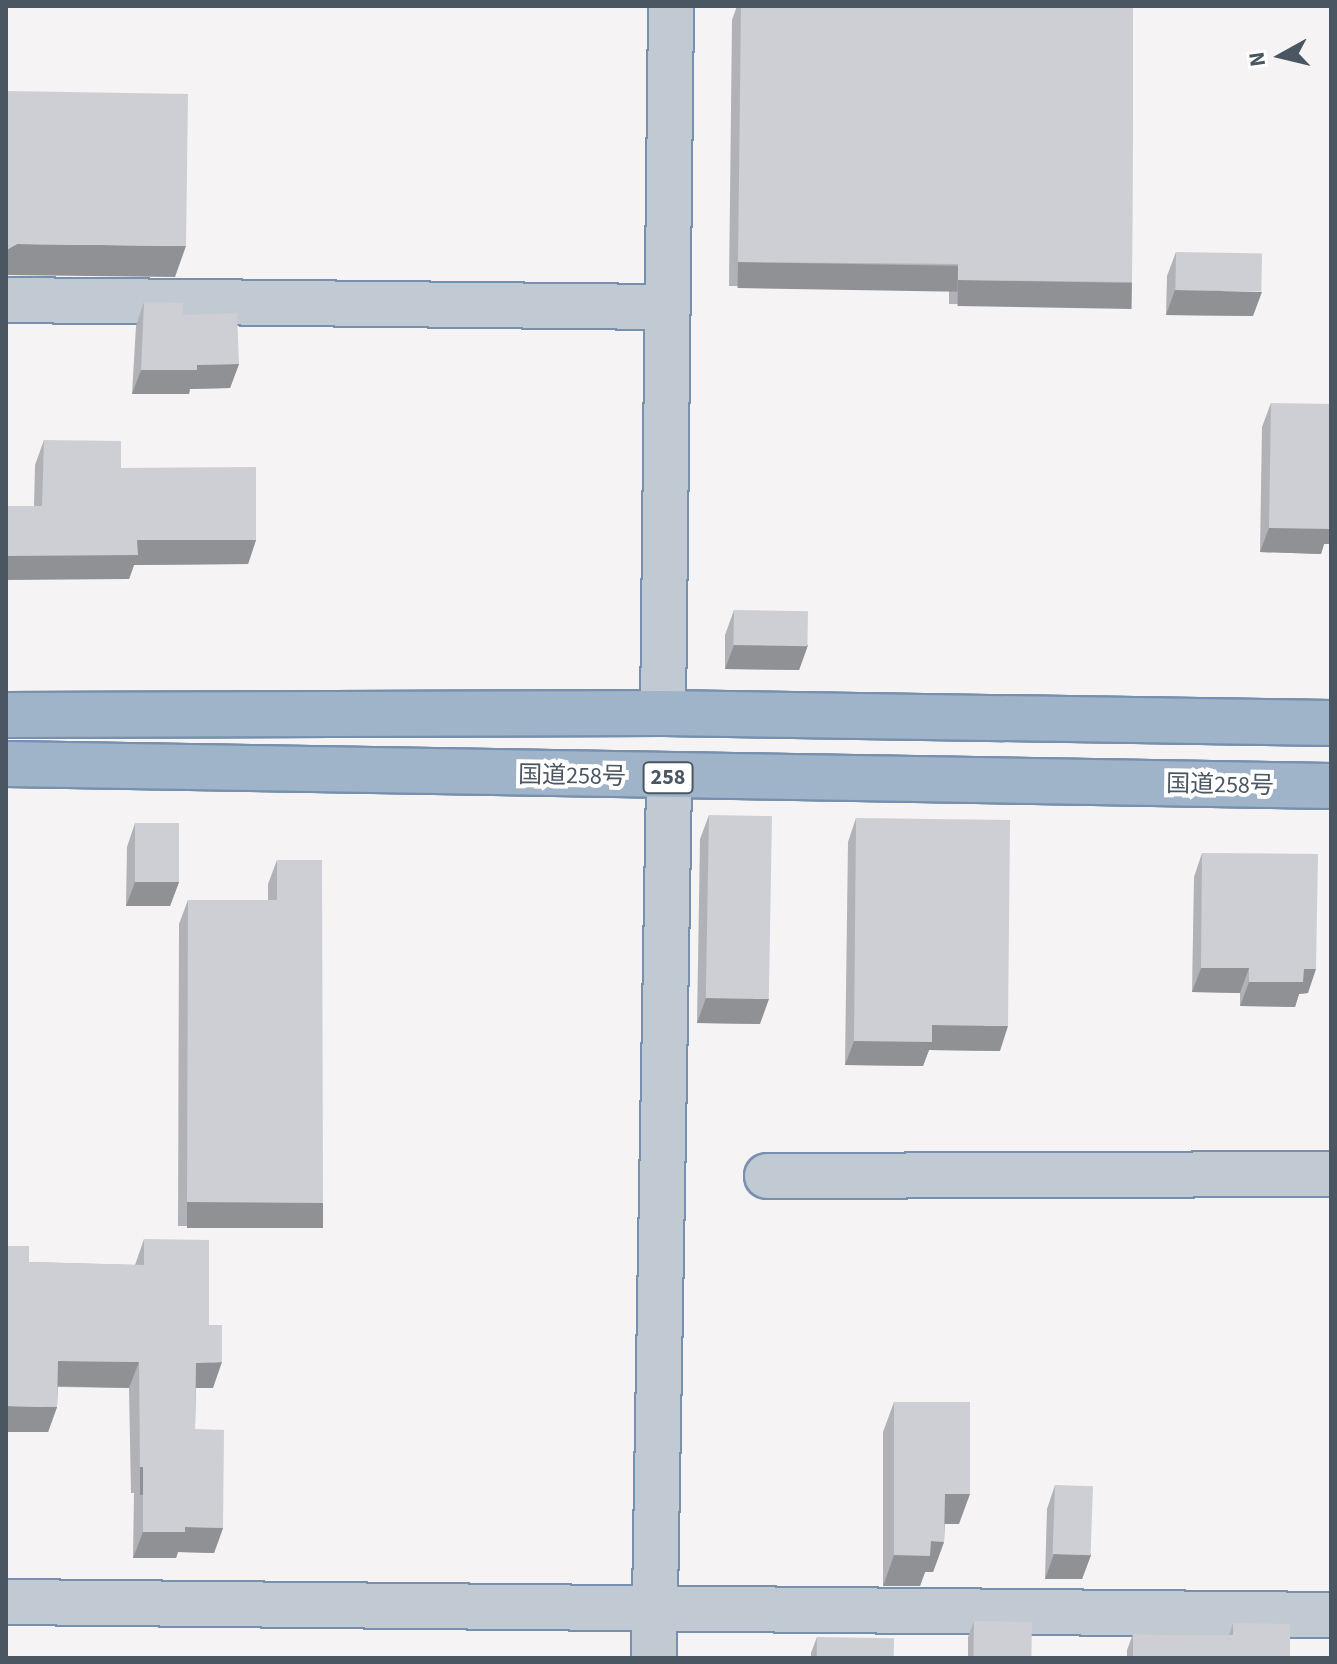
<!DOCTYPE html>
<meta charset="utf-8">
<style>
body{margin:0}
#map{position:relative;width:1337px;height:1664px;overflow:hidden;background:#f5f3f3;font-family:"Source Sans 3","Noto Sans JP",sans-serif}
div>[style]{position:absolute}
.roads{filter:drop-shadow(2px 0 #7690ad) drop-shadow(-2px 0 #7690ad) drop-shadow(0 2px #7690ad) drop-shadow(0 -2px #7690ad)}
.minor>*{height:44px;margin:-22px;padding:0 22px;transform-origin:22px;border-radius:22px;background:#c1cad2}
.trunk>*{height:44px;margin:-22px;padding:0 22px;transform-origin:22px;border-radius:22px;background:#9fb4c9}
.wall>*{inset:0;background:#b0b2b7}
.shaded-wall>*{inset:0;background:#909195;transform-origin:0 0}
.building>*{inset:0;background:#cdcfd5;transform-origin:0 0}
span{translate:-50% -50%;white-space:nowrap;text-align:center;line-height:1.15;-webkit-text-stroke:8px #fff;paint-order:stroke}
.shield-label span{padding:2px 6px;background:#fff;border:2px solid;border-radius:6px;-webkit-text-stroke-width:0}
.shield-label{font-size:22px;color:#4a5661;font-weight:700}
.street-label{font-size:24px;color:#4a5661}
.frame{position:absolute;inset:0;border:8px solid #4a5661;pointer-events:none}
.north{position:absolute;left:1241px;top:16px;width:80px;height:80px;-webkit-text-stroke:6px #fff;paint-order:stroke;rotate:262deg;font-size:22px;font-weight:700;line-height:32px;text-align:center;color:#4a5661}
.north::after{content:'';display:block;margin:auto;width:28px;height:36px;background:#4a5661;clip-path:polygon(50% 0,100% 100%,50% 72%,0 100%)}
</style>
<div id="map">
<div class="roads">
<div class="minor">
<i style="left:6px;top:300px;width:662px;rotate:0.61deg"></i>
<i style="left:663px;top:713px;width:707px;rotate:-89.35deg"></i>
<i style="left:767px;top:1176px;width:564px;rotate:-0.2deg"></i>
<i style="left:6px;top:1602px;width:1325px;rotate:0.56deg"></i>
<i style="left:654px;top:1658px;width:880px;rotate:-89.02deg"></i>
</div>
<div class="trunk">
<i style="left:6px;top:715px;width:657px;rotate:-0.17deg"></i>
<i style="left:663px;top:713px;width:668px;rotate:0.86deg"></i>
<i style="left:6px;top:764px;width:1325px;rotate:0.95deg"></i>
</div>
</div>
<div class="wall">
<i style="clip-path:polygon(737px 6px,1133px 6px,1132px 282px,1123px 306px,949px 304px,949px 288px,729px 286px,732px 20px)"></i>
<i style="clip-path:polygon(1176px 252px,1253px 316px,1166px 315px,1167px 276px)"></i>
<i style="clip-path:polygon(144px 302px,183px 315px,239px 364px,230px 388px,190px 389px,189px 394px,132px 394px,136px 326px)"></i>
<i style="clip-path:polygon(1271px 403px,1324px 544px,1321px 554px,1260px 552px,1262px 427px)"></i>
<i style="clip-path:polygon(44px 440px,121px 468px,256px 540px,248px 564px,134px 565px,129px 579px,34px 506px,35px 465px)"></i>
<i style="clip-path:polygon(734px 610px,808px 645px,799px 670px,725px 669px,725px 635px)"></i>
<i style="clip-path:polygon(709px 815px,760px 1024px,697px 1023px,700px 839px)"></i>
<i style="clip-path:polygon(856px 818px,1000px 1051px,929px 1050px,923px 1066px,845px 1065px,848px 842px)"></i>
<i style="clip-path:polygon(135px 823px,179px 882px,170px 906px,126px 906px,127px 847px)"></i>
<i style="clip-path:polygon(1202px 853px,1308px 993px,1299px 994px,1295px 1007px,1240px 1006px,1240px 993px,1192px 992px,1194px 877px)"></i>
<i style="clip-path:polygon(277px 860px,314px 1227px,178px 1226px,179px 924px,188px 900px,268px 900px,268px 884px)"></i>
<i style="clip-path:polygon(144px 1239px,209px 1325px,213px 1388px,196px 1388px,195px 1429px,223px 1528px,214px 1553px,178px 1552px,176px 1558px,133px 1558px,134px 1493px,131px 1493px,129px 1388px,58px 1387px,57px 1407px,48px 1432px,29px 1262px,135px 1265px)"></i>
<i style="clip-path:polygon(894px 1402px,959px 1524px,945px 1524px,944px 1542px,933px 1572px,925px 1572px,920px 1586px,883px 1586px,883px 1432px)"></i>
<i style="clip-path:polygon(1055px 1485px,1091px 1555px,1082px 1579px,1045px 1579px,1047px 1509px)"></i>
<i style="clip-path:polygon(974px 1621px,1031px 1658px,968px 1658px,968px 1637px)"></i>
<i style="clip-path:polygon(1233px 1623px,1290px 1658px,1127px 1658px,1127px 1650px,1133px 1634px,1229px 1635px)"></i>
<i style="clip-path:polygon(817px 1637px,895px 1658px,811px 1658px,811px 1653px)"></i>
</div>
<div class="shaded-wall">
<i style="clip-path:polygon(17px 244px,186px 246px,175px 277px,6px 275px,6px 250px)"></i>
<i style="left:738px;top:262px;width:220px;height:26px;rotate:1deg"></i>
<i style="left:958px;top:280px;width:174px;height:26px;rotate:1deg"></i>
<i style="clip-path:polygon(1175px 290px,1262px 292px,1253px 316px,1166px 315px)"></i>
<i style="clip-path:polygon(239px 364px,230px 388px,190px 389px,189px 394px,132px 394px,141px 370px,197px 365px)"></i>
<i style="clip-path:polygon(1330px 520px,1331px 520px,1331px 544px,1324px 544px,1321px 554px,1260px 552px,1269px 528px)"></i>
<i style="clip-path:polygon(137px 540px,256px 540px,248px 564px,134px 565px,129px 579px,6px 580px,6px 556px)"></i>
<i style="clip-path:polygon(734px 645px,808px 645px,799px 670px,725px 669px)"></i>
<i style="clip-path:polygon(135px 882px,179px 882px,170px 906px,126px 906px)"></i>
<i style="clip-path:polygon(1201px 968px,1249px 968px,1240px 993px,1192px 992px)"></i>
<i style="clip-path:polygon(1304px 969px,1316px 969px,1308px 993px,1299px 994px,1295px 1007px,1240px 1006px,1249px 982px)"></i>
<i style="clip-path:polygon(706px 998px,769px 999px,760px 1024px,697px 1023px)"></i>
<i style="clip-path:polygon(932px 1025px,1008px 1026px,1000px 1051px,929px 1050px,923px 1066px,845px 1065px,854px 1041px)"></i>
<i style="left:187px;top:1202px;width:136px;height:26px"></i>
<i style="clip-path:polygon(58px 1361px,139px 1362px,129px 1388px,49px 1386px)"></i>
<i style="clip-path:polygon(222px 1362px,213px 1388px,187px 1388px,196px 1363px)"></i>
<i style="clip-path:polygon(6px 1406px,57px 1407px,48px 1432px,6px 1432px)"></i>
<i style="left:140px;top:1467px;width:3px;height:28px"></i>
<i style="clip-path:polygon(945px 1494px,970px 1494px,959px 1524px,934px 1524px)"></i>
<i style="clip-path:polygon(185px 1527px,223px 1528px,214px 1553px,178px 1552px,176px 1558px,133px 1558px,143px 1532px)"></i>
<i style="clip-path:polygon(931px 1541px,944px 1542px,933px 1572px,925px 1572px,920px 1586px,883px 1586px,894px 1555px)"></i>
<i style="clip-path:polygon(1054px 1554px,1091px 1555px,1082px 1579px,1045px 1579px)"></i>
</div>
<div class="building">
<i style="clip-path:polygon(741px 6px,1133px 6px,1132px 282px,958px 280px,958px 264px,738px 262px)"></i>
<i style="clip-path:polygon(6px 91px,188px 94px,186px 246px,17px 244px,6px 250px)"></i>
<i style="left:1176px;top:252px;width:86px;height:38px;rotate:1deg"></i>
<i style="clip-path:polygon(144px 302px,183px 303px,183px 315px,237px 313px,239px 364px,197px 365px,197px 370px,141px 370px)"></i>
<i style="clip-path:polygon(1271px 403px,1331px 404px,1331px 520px,1330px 520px,1330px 529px,1269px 528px)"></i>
<i style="clip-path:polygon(44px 440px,121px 441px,121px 468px,256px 467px,256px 540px,137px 540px,138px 555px,6px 556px,6px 506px,42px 506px)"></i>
<i style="left:734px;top:610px;width:74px;height:35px;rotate:1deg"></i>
<i style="left:709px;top:815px;width:63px;height:183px;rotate:1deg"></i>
<i style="clip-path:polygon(856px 818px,1010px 820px,1008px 1026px,932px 1025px,932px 1042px,854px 1041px)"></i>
<i style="left:135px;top:823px;width:44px;height:59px"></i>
<i style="clip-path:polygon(1202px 853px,1318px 854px,1316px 969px,1304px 969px,1303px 982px,1249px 982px,1249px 968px,1201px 968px)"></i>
<i style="clip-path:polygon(277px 860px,322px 860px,323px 1203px,187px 1202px,188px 900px,277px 900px)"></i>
<i style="clip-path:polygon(144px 1239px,209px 1240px,209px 1325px,222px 1325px,222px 1362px,196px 1363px,195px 1429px,224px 1430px,223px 1528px,185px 1527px,185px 1532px,143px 1532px,143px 1467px,140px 1467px,139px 1362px,58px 1361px,57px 1407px,6px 1406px,6px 1246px,29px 1246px,29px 1262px,144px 1265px)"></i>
<i style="clip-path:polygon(894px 1402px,970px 1402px,970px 1494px,945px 1494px,944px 1542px,931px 1541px,930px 1556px,894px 1555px)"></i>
<i style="left:1055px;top:1485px;width:38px;height:69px;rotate:2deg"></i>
<i style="left:974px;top:1621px;width:58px;height:37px;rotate:1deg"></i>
<i style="clip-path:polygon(1233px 1623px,1290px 1624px,1290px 1658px,1133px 1658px,1133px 1634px,1233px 1635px)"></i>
<i style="left:817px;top:1637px;width:77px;height:21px;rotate:1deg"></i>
</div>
<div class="shield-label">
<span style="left:668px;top:778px">258</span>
</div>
<div class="street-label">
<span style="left:572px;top:776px;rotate:1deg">国道258号</span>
<span style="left:1220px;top:785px;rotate:1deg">国道258号</span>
</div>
<div class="frame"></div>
<div class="north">N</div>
</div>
